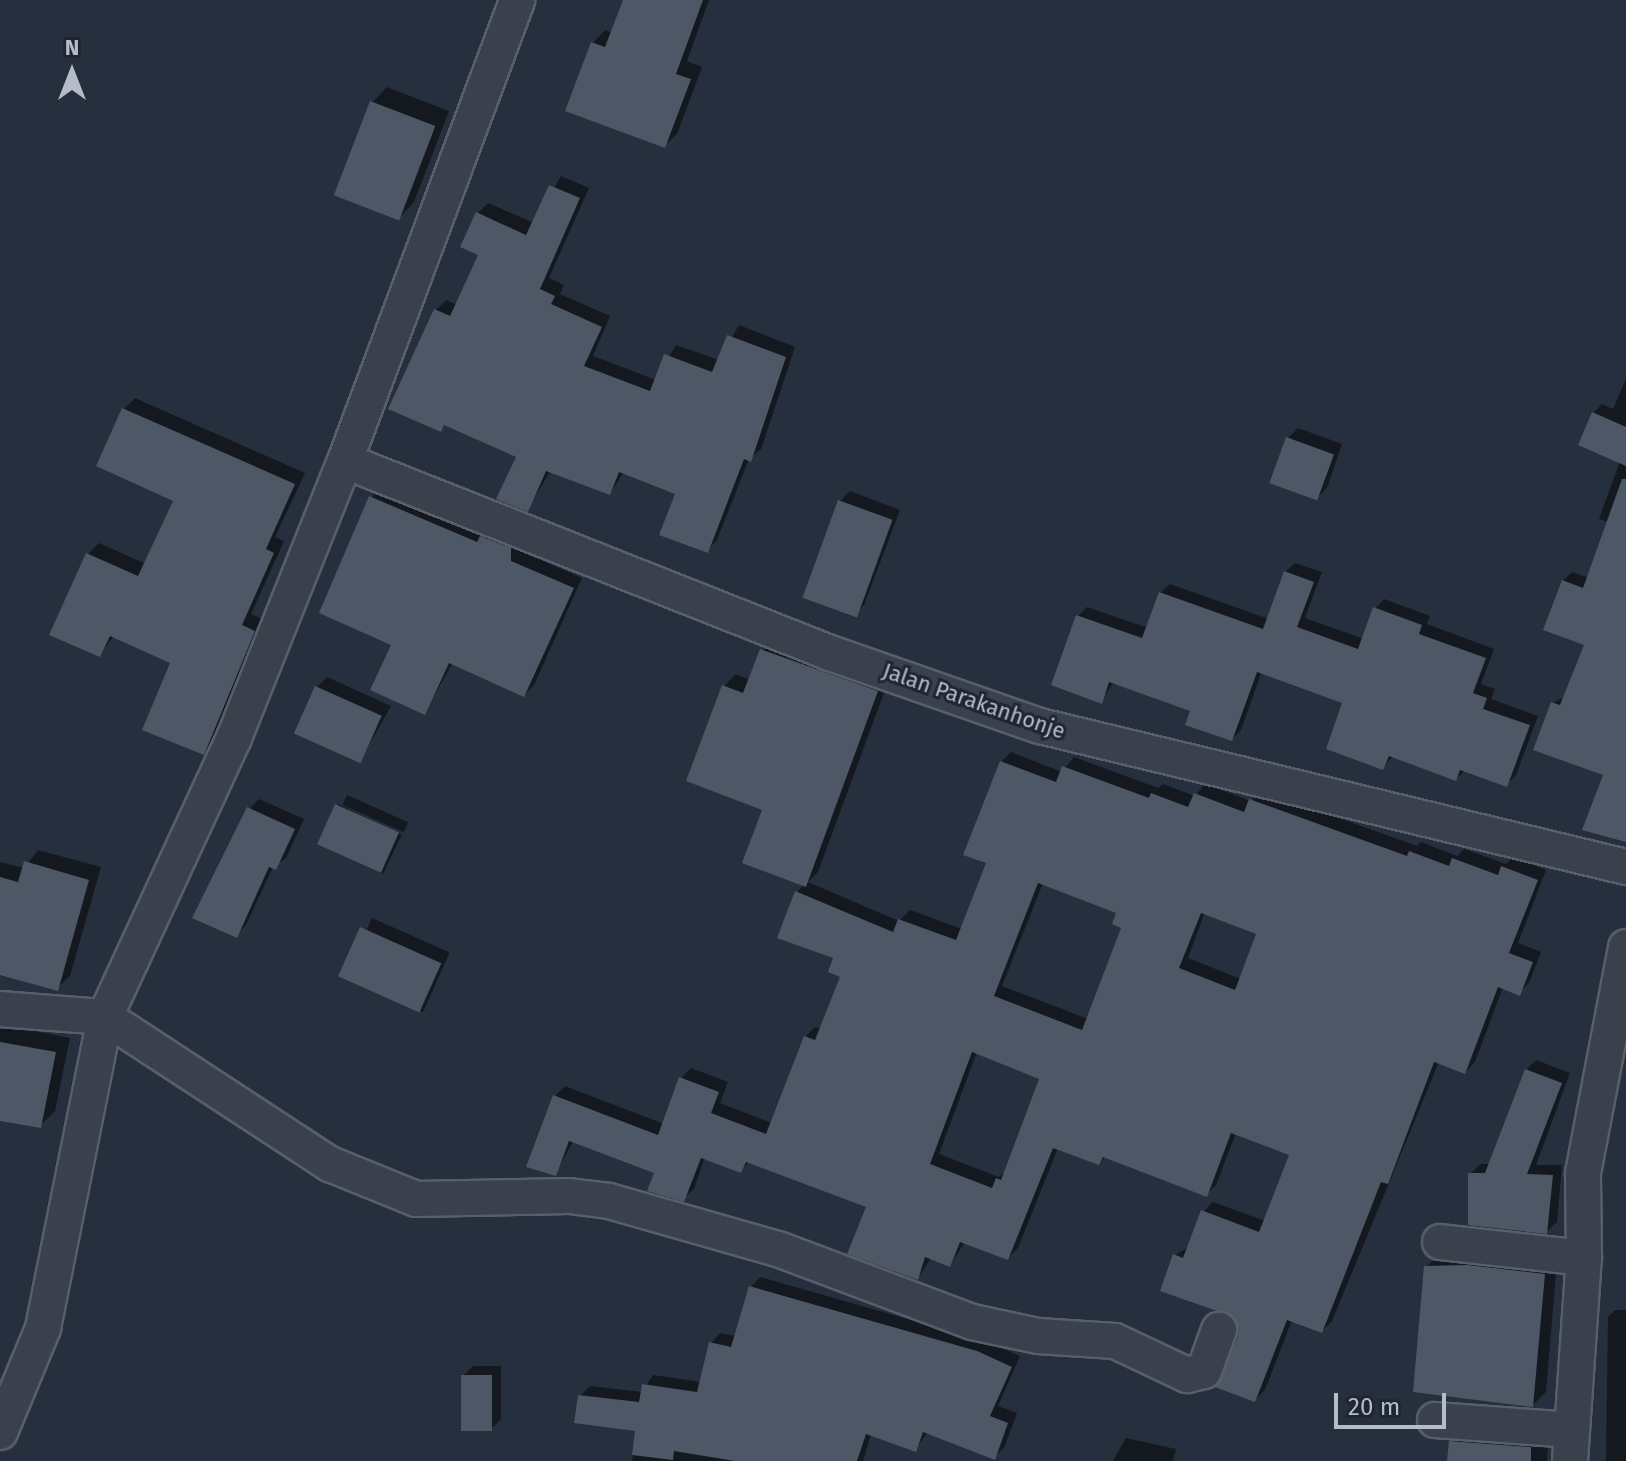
<!DOCTYPE html>
<style>
body{margin:0}
#map{position:relative;width:1626px;height:1461px;overflow:hidden;background:#262f3d;font-family:"Fira Sans",sans-serif}
div>[style]{position:absolute}
.shadow>*{inset:0;background:#0007;transform-origin:0 0}
.building>*{inset:0;background:#4d5766;transform-origin:0 0}
.roads{filter:drop-shadow(2px 0 #585f6b) drop-shadow(-2px 0 #585f6b) drop-shadow(0 2px #585f6b) drop-shadow(0 -2px #585f6b)}
.street>*{height:34px;margin:-17px;padding:0 17px;transform-origin:17px;border-radius:17px;background:#3a414d}
span{translate:-50% -50%;white-space:nowrap;text-align:center;line-height:1.15;-webkit-text-stroke:6px #1f2632;paint-order:stroke}
.street-label{font-size:22px;color:#b6bdc8}
.north{position:absolute;left:32px;top:32px;width:80px;height:80px;-webkit-text-stroke:6px #1f2632;paint-order:stroke;rotate:0deg;font-size:22px;font-weight:700;line-height:32px;text-align:center;color:#b6bdc8}
.north::after{content:'';display:block;margin:auto;width:28px;height:36px;background:#b6bdc8;clip-path:polygon(50% 0,100% 100%,50% 72%,0 100%)}
.scale{position:absolute;left:1334px;top:1393px;width:112px;height:36px;box-sizing:border-box;border:4px solid #b6bdc8;border-top:0;padding-left:10px;font-size:24px;line-height:28px;white-space:nowrap;color:#b6bdc8;-webkit-text-stroke:6px #1f2632;paint-order:stroke}
</style>
<div id="map">
<div class="shadow">
<i style="clip-path:polygon(625px 0,709px 0,687px 61px,702px 67px,677px 134px,664px 146px,593px 43px,605px 30px,612px 33px)"></i>
<i style="clip-path:polygon(387px 87px,449px 111px,414px 202px,399px 218px,372px 103px)"></i>
<i style="clip-path:polygon(561px 176px,589px 188px,549px 278px,564px 285px,560px 294px,610px 316px,593px 356px,656px 380px,676px 345px,719px 360px,739px 325px,795px 347px,761px 449px,749px 459px,717px 540px,707px 551px,678px 493px,624px 472px,610px 493px,551px 470px,527px 510px,518px 456px,446px 424px,440px 430px,436px 310px,446px 300px,457px 305px,480px 254px,478px 213px,488px 203px,534px 223px)"></i>
<i style="clip-path:polygon(1626px 379px,1626px 842px,1606px 774px,1553px 703px,1566px 696px,1586px 643px,1563px 581px,1572px 572px,1589px 578px,1608px 522px,1599px 519px,1620px 461px,1593px 413px,1602px 404px,1613px 409px)"></i>
<i style="clip-path:polygon(135px 398px,305px 473px,275px 537px,284px 541px,251px 614px,265px 620px,214px 742px,203px 753px,172px 662px,114px 636px,99px 655px,51px 634px,88px 554px,99px 543px,146px 564px,175px 500px,124px 409px)"></i>
<i style="clip-path:polygon(1298px 428px,1342px 444px,1327px 488px,1317px 498px,1288px 438px)"></i>
<i style="clip-path:polygon(381px 488px,520px 538px,521px 551px,582px 578px,534px 685px,524px 695px,453px 662px,425px 712px,393px 644px,371px 498px)"></i>
<i style="clip-path:polygon(850px 491px,900px 510px,864px 605px,854px 615px,840px 501px)"></i>
<i style="clip-path:polygon(1295px 563px,1322px 572px,1305px 618px,1364px 639px,1375px 609px,1384px 599px,1430px 616px,1427px 624px,1494px 649px,1481px 684px,1495px 689px,1491px 699px,1538px 716px,1516px 775px,1506px 785px,1465px 770px,1456px 779px,1393px 756px,1383px 767px,1345px 702px,1262px 671px,1241px 730px,1232px 739px,1193px 710px,1114px 682px,1101px 701px,1078px 616px,1087px 607px,1148px 628px,1160px 593px,1170px 584px,1269px 619px,1285px 572px)"></i>
<i style="clip-path:polygon(evenodd,774px 639px,889px 679px,818px 872px,808px 882px,899px 921px,910px 910px,962px 929px,988px 862px,1001px 762px,1011px 752px,1062px 772px,1074px 757px,1158px 788px,1163px 784px,1195px 796px,1205px 784px,1251px 801px,1261px 790px,1417px 846px,1421px 842px,1457px 856px,1464px 849px,1506px 864px,1513px 857px,1546px 870px,1518px 943px,1541px 952px,1529px 983px,1519px 993px,1503px 987px,1475px 1062px,1465px 1072px,1439px 1062px,1332px 1321px,1322px 1331px,1292px 1320px,1265px 1390px,1255px 1400px,1236px 1315px,1175px 1255px,1189px 1247px,1203px 1212px,1213px 1202px,1265px 1221px,1291px 1154px,1236px 1133px,1216px 1185px,1206px 1195px,1106px 1156px,1099px 1163px,1058px 1148px,1018px 1248px,1008px 1258px,965px 1242px,950px 1265px,931px 1258px,918px 1278px,868px 1206px,750px 1161px,741px 1170px,705px 1157px,694px 1189px,683px 1199px,657px 1172px,574px 1140px,555px 1174px,555px 1096px,565px 1086px,664px 1124px,681px 1078px,691px 1068px,728px 1082px,720px 1103px,772px 1123px,805px 1037px,815px 1027px,822px 1029px,843px 976px,797px 892px,805px 884px,765px 808px,724px 686px,736px 674px,750px 680px,762px 651px,774px 639px,1043px 883px,1119px 911px,1124px 927px,1088px 1019px,1002px 986px,1043px 883px,774px 639px,1205px 912px,1259px 933px,1241px 979px,1188px 958px,1205px 912px,774px 639px,977px 1052px,1042px 1078px,1008px 1169px,999px 1177px,939px 1154px,977px 1052px)"></i>
<i style="clip-path:polygon(327px 677px,391px 706px,360px 761px,317px 687px)"></i>
<i style="left:347px;top:795px;width:67px;height:11px;rotate:24deg"></i>
<i style="clip-path:polygon(259px 799px,304px 819px,286px 858px,273px 867px,246px 925px,236px 935px,249px 809px)"></i>
<i style="left:338px;top:804px;width:71px;height:43px;rotate:26deg"></i>
<i style="clip-path:polygon(38px 850px,101px 867px,70px 976px,57px 988px,0 972px,0 862px,24px 868px)"></i>
<i style="left:372px;top:918px;width:85px;height:65px;rotate:24deg"></i>
<i style="clip-path:polygon(0 1024px,70px 1038px,55px 1111px,40px 1126px,0 1119px)"></i>
<i style="clip-path:polygon(1536px 1060px,1570px 1073px,1536px 1165px,1562px 1165px,1557px 1222px,1546px 1232px,1470px 1174px,1481px 1164px,1491px 1164px,1526px 1070px)"></i>
<i style="clip-path:polygon(1439px 1254px,1557px 1261px,1546px 1392px,1533px 1405px,1426px 1267px)"></i>
<i style="clip-path:polygon(760px 1277px,988px 1342px,1020px 1356px,998px 1406px,1017px 1413px,1004px 1448px,994px 1457px,928px 1432px,915px 1450px,871px 1434px,863px 1461px,632px 1461px,637px 1429px,580px 1396px,590px 1386px,642px 1392px,653px 1375px,701px 1382px,711px 1343px,720px 1333px,736px 1336px,751px 1287px)"></i>
<i style="clip-path:polygon(1615px 1310px,1626px 1310px,1626px 1461px,1606px 1461px,1608px 1317px)"></i>
<i style="clip-path:polygon(473px 1366px,501px 1366px,501px 1419px,491px 1429px,463px 1376px)"></i>
<i style="clip-path:polygon(1464px 1429px,1549px 1435px,1547px 1461px,1449px 1461px,1451px 1442px)"></i>
<i style="clip-path:polygon(1126px 1438px,1176px 1449px,1173px 1461px,1113px 1461px)"></i>
</div>
<div class="building">
<i style="clip-path:polygon(623px 0,703px 0,676px 74px,691px 79px,665px 148px,565px 111px,591px 42px,605px 47px)"></i>
<i style="left:370px;top:101px;width:70px;height:101px;rotate:21deg"></i>
<i style="clip-path:polygon(549px 185px,580px 198px,540px 289px,555px 296px,551px 304px,602px 327px,584px 366px,650px 391px,664px 354px,712px 372px,727px 335px,786px 357px,751px 462px,744px 459px,708px 553px,659px 535px,675px 494px,619px 472px,610px 495px,546px 471px,528px 512px,496px 499px,516px 457px,444px 425px,441px 432px,388px 409px,434px 309px,450px 316px,478px 255px,460px 247px,476px 212px,526px 235px)"></i>
<i style="clip-path:polygon(122px 408px,295px 484px,266px 549px,274px 553px,242px 625px,255px 631px,204px 755px,142px 730px,170px 663px,110px 636px,100px 657px,49px 635px,86px 553px,138px 576px,173px 501px,96px 466px)"></i>
<i style="clip-path:polygon(1592px 412px,1626px 427px,1626px 466px,1578px 445px)"></i>
<i style="left:1286px;top:437px;width:51px;height:49px;rotate:20deg"></i>
<i style="clip-path:polygon(1622px 479px,1626px 479px,1626px 842px,1582px 830px,1603px 775px,1533px 750px,1551px 702px,1560px 705px,1584px 645px,1543px 630px,1562px 580px,1583px 588px)"></i>
<i style="clip-path:polygon(369px 496px,477px 542px,480px 536px,511px 548px,511px 561px,574px 588px,524px 697px,449px 663px,425px 715px,370px 690px,391px 645px,319px 613px)"></i>
<i style="left:838px;top:500px;width:58px;height:104px;rotate:20deg"></i>
<i style="clip-path:polygon(1284px 571px,1314px 582px,1297px 627px,1358px 649px,1373px 607px,1422px 625px,1419px 634px,1486px 658px,1473px 693px,1487px 698px,1483px 709px,1530px 725px,1507px 787px,1460px 770px,1456px 781px,1389px 756px,1383px 770px,1326px 749px,1342px 703px,1257px 672px,1232px 741px,1185px 725px,1190px 711px,1109px 682px,1102px 704px,1051px 685px,1076px 615px,1142px 638px,1159px 592px,1263px 629px)"></i>
<i style="clip-path:polygon(760px 649px,878px 691px,806px 887px,742px 863px,762px 810px,686px 781px,722px 685px,743px 693px)"></i>
<i style="left:315px;top:686px;width:73px;height:52px;rotate:24deg"></i>
<i style="clip-path:polygon(evenodd,1000px 761px,1056px 782px,1062px 766px,1149px 798px,1151px 793px,1188px 807px,1194px 793px,1244px 812px,1249px 799px,1407px 856px,1409px 851px,1449px 866px,1452px 858px,1498px 875px,1501px 866px,1538px 880px,1509px 953px,1533px 962px,1520px 996px,1498px 987px,1465px 1074px,1434px 1062px,1388px 1184px,1381px 1182px,1322px 1333px,1287px 1320px,1255px 1402px,1215px 1387px,1238px 1337px,1234px 1317px,1160px 1291px,1173px 1254px,1183px 1258px,1201px 1210px,1259px 1232px,1289px 1155px,1231px 1133px,1207px 1197px,1103px 1157px,1099px 1165px,1053px 1148px,1008px 1260px,960px 1242px,950px 1267px,925px 1257px,918px 1280px,847px 1254px,866px 1207px,746px 1162px,741px 1173px,701px 1158px,684px 1202px,647px 1191px,654px 1173px,569px 1141px,556px 1176px,526px 1167px,553px 1095px,658px 1135px,679px 1077px,719px 1092px,711px 1113px,766px 1134px,804px 1036px,815px 1040px,840px 977px,828px 972px,833px 958px,777px 938px,795px 891px,893px 932px,898px 919px,956px 940px,986px 863px,963px 855px,1000px 761px,1038px 883px,1116px 913px,1112px 924px,1121px 928px,1082px 1030px,994px 996px,1038px 883px,1000px 761px,1201px 913px,1256px 934px,1235px 990px,1179px 968px,1201px 913px,1000px 761px,972px 1052px,1039px 1079px,1001px 1180px,996px 1178px,992px 1188px,930px 1164px,972px 1052px)"></i>
<i style="left:335px;top:804px;width:70px;height:44px;rotate:24deg"></i>
<i style="clip-path:polygon(247px 807px,295px 829px,276px 870px,269px 867px,237px 938px,192px 918px)"></i>
<i style="clip-path:polygon(24px 861px,89px 880px,58px 991px,0 975px,0 877px,18px 882px)"></i>
<i style="left:360px;top:927px;width:89px;height:54px;rotate:24deg"></i>
<i style="clip-path:polygon(0 1042px,56px 1052px,41px 1128px,0 1121px)"></i>
<i style="clip-path:polygon(1525px 1069px,1562px 1083px,1527px 1174px,1553px 1175px,1547px 1234px,1468px 1225px,1468px 1173px,1485px 1173px)"></i>
<i style="clip-path:polygon(1467px 1265px,1545px 1274px,1533px 1407px,1413px 1392px,1424px 1266px)"></i>
<i style="clip-path:polygon(749px 1286px,977px 1351px,1012px 1367px,990px 1416px,1008px 1423px,995px 1460px,923px 1432px,916px 1452px,866px 1434px,857px 1461px,735px 1461px,674px 1451px,673px 1460px,632px 1455px,635px 1431px,574px 1423px,578px 1395px,639px 1402px,642px 1384px,697px 1392px,709px 1342px,731px 1347px)"></i>
<i style="left:461px;top:1375px;width:31px;height:56px"></i>
<i style="clip-path:polygon(1449px 1441px,1531px 1447px,1531px 1461px,1447px 1461px)"></i>
</div>
<div class="roads">
<div class="street">
<i style="left:345px;top:461px;width:522px;rotate:21.6deg"></i>
<i style="left:830px;top:653px;width:222px;rotate:19.2deg"></i>
<i style="left:1040px;top:726px;width:603px;rotate:13.53deg"></i>
<i style="left:0;top:1009px;width:105px;rotate:4.4deg"></i>
<i style="left:105px;top:1017px;width:269px;rotate:33.2deg"></i>
<i style="left:330px;top:1164px;width:93px;rotate:22.1deg"></i>
<i style="left:416px;top:1199px;width:153px;rotate:-1.1deg"></i>
<i style="left:569px;top:1196px;width:40px;rotate:7.1deg"></i>
<i style="left:609px;top:1201px;width:176px;rotate:15.9deg"></i>
<i style="left:778px;top:1249px;width:207px;rotate:20.6deg"></i>
<i style="left:972px;top:1322px;width:67px;rotate:12deg"></i>
<i style="left:1038px;top:1336px;width:77px;rotate:3.7deg"></i>
<i style="left:1115px;top:1341px;width:80px;rotate:25.3deg"></i>
<i style="left:1187px;top:1375px;width:17px;rotate:-13deg"></i>
<i style="left:1204px;top:1371px;width:44px;rotate:-69.9deg"></i>
<i style="left:1440px;top:1242px;width:145px;rotate:6.3deg"></i>
<i style="left:1435px;top:1420px;width:137px;rotate:4.2deg"></i>
<i style="left:0;top:1432px;width:113px;rotate:-67.5deg"></i>
<i style="left:43px;top:1328px;width:317px;rotate:-78.7deg"></i>
<i style="left:105px;top:1017px;width:307px;rotate:-65.2deg"></i>
<i style="left:234px;top:738px;width:298px;rotate:-68.2deg"></i>
<i style="left:345px;top:461px;width:492px;rotate:-69.5deg"></i>
<i style="left:1570px;top:1461px;width:203px;rotate:-86.1deg"></i>
<i style="left:1584px;top:1258px;width:85px;rotate:-90.7deg"></i>
<i style="left:1583px;top:1173px;width:230px;rotate:-79.2deg"></i>
</div>
</div>
<div class="street-label">
<span style="left:974px;top:701px;rotate:19deg">Jalan Parakanhonje</span>
</div>
<div class="north">N</div>
<div class="scale">20 m</div>
</div>
